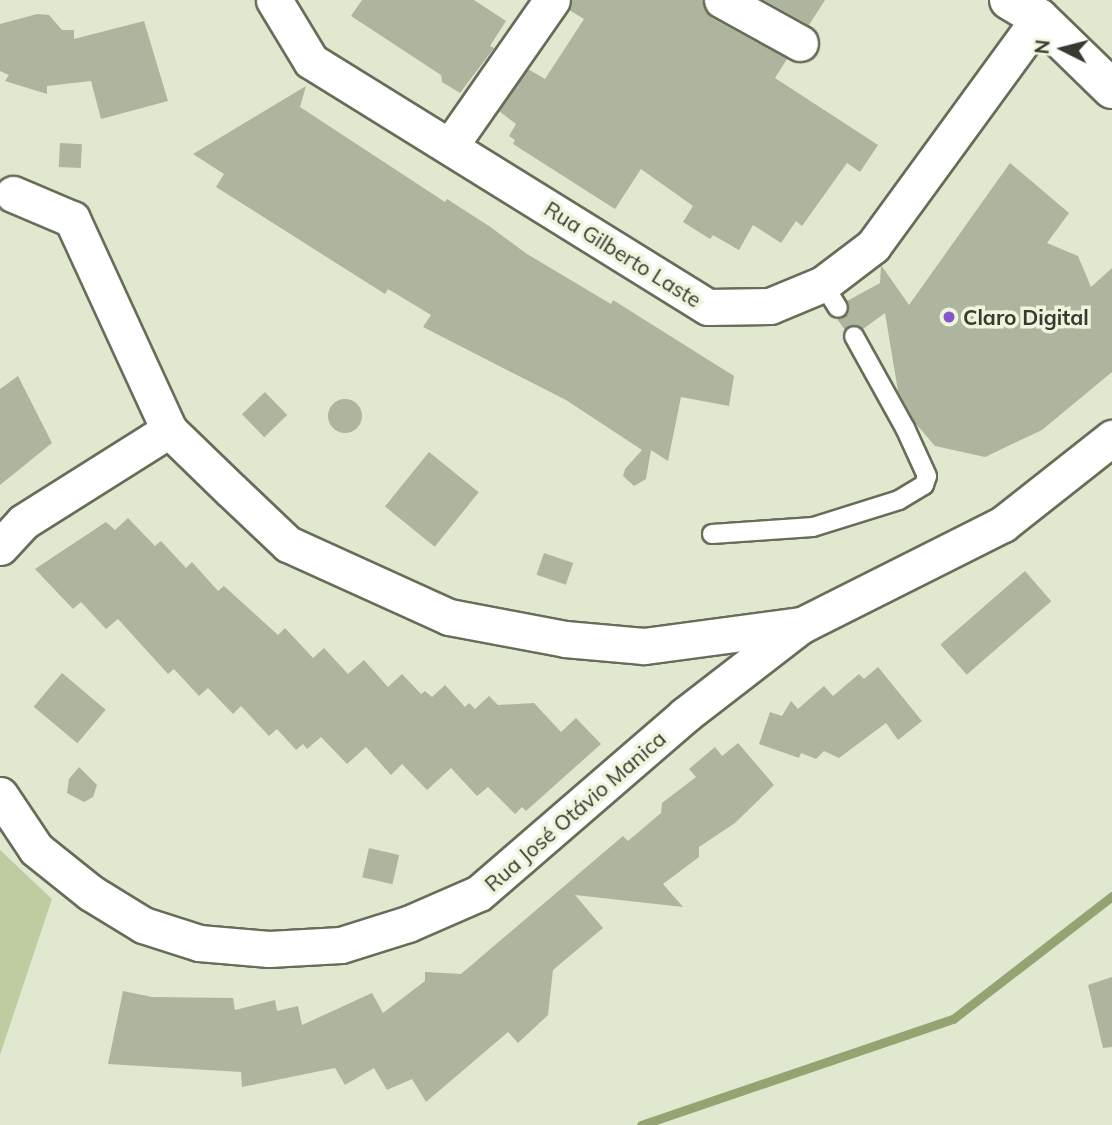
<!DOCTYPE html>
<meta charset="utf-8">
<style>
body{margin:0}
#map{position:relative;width:1112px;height:1125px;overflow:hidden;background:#e1e8d0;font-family:Mulish,sans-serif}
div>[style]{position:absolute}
.green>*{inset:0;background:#bfcca1}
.stream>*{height:9px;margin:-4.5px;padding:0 4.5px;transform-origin:4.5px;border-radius:4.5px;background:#95a272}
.building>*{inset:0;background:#aeb59e;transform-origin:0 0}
.round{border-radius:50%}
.roads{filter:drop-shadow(2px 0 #676d58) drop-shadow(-2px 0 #676d58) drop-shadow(0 2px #676d58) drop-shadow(0 -2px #676d58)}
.service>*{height:18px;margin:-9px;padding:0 9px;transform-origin:9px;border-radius:9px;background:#fff}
.minor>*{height:35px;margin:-17.5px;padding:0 17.5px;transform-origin:17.5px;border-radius:17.5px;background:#fff}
.tertiary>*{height:38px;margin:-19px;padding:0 19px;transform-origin:19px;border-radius:19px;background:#fff}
.dots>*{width:19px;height:19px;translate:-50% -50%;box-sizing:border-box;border:4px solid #eef5dd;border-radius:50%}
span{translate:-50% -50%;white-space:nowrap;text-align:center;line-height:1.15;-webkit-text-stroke:7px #eef5dd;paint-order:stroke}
.street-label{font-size:21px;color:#373a30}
.poi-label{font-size:21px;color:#373a30;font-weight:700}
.left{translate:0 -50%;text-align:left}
.north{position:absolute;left:1028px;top:14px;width:70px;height:70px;-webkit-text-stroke:5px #eef5dd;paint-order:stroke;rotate:276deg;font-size:19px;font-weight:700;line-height:28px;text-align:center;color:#373a30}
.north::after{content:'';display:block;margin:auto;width:24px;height:32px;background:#373a30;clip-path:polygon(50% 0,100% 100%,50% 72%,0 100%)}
</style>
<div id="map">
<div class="green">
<i style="clip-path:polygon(0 850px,52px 899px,0 1055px)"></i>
</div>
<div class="stream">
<i style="left:641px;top:1125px;width:330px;rotate:-18.8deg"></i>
<i style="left:953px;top:1019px;width:201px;rotate:-37.7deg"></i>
</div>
<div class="building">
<i style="clip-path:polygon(362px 0,474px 0,506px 21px,490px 46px,494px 48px,460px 93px,442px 82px,441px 75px,351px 16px)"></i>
<i style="clip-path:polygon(572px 0,702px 0,712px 18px,787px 59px,775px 78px,878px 145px,860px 172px,847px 163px,802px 226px,796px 221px,781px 243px,753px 225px,739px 250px,713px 235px,710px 239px,683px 222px,693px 206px,641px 169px,615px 209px,513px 144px,515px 140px,509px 136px,516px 124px,499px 111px,528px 69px,545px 79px,584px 19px,569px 10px)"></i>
<i style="clip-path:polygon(764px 0,825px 0,809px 25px)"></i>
<i style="clip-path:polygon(37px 14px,49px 15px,62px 30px,74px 30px,74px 39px,144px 21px,168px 101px,101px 119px,91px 81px,47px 86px,47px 94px,5px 81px,9px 75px,0 71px,0 24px)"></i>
<i style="clip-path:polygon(306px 86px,300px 107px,445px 202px,447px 199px,489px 226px,527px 254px,611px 304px,613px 300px,734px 376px,729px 406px,681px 397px,668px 461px,651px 450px,646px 479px,634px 486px,623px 476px,625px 469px,642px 450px,566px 400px,423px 327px,431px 315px,388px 289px,385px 294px,216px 187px,224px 174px,193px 154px)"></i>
<i style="left:60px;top:143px;width:22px;height:24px;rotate:3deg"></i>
<i style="clip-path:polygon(1010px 163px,1069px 213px,1047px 243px,1078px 256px,1091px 287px,1112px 268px,1112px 372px,1042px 430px,985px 457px,935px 446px,916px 424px,898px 391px,885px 313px,863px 329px,854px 325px,845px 330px,837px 319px,848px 314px,847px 301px,880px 283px,881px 265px,909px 305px)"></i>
<i style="clip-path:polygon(18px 376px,52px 443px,0 485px,0 389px)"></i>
<i style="left:265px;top:392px;width:32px;height:32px;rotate:46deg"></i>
<i class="round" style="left:328px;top:399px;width:34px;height:34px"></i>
<i style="left:429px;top:452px;width:64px;height:70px;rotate:39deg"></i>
<i style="clip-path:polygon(128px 518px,155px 546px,161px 541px,186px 568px,192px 562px,218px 591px,224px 586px,278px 635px,285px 628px,313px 658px,324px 648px,348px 674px,364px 660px,388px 687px,402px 674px,421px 694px,425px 691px,432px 697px,445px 685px,465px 707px,469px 703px,475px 709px,489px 696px,498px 705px,534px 703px,561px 732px,576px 718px,601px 744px,526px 811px,522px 807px,515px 814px,488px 787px,477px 796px,451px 768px,427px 790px,402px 764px,391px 775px,366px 747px,347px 764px,321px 737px,307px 749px,303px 744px,296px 750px,277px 729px,269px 736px,241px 706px,233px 714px,208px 688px,199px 696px,174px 669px,168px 674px,118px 619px,106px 629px,81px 602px,73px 609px,35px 569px,106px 522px,115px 530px)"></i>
<i style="left:544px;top:553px;width:31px;height:23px;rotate:19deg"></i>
<i style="left:1025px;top:571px;width:40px;height:112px;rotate:49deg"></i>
<i style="clip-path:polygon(878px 667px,922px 721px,898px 740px,886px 723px,839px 758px,824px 751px,816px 759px,801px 753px,799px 758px,759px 744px,770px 712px,782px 716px,791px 701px,798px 709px,824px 686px,833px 696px,859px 674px,864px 679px)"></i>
<i style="left:62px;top:673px;width:57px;height:44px;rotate:40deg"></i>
<i style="clip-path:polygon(738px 743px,774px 785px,735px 823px,699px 847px,699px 857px,663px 884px,683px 907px,575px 895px,603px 928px,553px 970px,548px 1015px,518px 1043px,508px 1032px,426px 1102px,412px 1079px,387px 1090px,374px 1068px,345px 1085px,335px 1068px,242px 1087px,241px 1072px,108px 1064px,123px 991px,152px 997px,233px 998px,235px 1010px,275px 1000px,277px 1011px,298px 1006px,302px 1025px,372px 993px,383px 1013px,425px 981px,425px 972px,461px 974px,623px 836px,628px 841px,661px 813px,662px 803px,696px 777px,689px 769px,715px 747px,722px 756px)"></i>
<i style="clip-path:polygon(79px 767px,97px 785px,93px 797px,84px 802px,67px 793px,69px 779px)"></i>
<i style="left:369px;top:848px;width:31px;height:30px;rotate:13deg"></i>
<i style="clip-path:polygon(1112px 977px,1112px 1047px,1103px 1048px,1088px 985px)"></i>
</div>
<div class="roads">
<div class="service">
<i style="left:823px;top:284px;width:28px;rotate:58deg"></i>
<i style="left:712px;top:534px;width:101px;rotate:-4deg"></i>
<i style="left:813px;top:527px;width:90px;rotate:-17.4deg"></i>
<i style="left:899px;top:500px;width:29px;rotate:-31deg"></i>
<i style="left:924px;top:485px;width:9px;rotate:-72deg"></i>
<i style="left:927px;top:476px;width:53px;rotate:-114.6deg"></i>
<i style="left:905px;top:428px;width:105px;rotate:-119deg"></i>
</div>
<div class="minor">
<i style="left:274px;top:0;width:71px;rotate:58.8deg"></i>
<i style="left:311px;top:61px;width:467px;rotate:31.8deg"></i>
<i style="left:708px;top:307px;width:62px;rotate:-0.9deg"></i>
<i style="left:770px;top:306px;width:57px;rotate:-22.5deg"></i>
<i style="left:823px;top:284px;width:63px;rotate:-37.2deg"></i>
<i style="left:873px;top:246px;width:282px;rotate:-53.9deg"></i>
<i style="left:722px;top:0;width:89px;rotate:28.9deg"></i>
<i style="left:450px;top:146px;width:178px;rotate:-55.1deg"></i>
<i style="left:13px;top:194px;width:64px;rotate:23deg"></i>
<i style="left:72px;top:219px;width:232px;rotate:65.3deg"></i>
<i style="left:169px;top:430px;width:86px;rotate:44.1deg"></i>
<i style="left:231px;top:490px;width:79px;rotate:43.5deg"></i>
<i style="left:288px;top:544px;width:177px;rotate:24.4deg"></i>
<i style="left:449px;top:617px;width:118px;rotate:10.7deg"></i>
<i style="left:565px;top:639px;width:79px;rotate:5.1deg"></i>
<i style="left:644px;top:646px;width:159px;rotate:-7.6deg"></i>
<i style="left:802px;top:625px;width:225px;rotate:-26.7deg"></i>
<i style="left:1003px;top:524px;width:139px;rotate:-38.3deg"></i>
<i style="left:0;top:547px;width:34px;rotate:-47deg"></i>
<i style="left:23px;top:522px;width:173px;rotate:-32.2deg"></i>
<i style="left:0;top:795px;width:65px;rotate:56.3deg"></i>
<i style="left:36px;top:849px;width:70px;rotate:38.7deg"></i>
<i style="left:91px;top:893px;width:61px;rotate:31.6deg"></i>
<i style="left:143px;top:925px;width:59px;rotate:17.8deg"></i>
<i style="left:199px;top:943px;width:70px;rotate:4.9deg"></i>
<i style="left:269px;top:949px;width:72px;rotate:-3.2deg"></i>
<i style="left:341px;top:945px;width:70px;rotate:-17.4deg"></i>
<i style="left:408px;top:924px;width:77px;rotate:-23.6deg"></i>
<i style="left:479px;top:893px;width:272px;rotate:-40.8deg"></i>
<i style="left:685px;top:715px;width:145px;rotate:-37.7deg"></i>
</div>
<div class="tertiary">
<i style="left:1009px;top:0;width:35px;rotate:31deg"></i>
<i style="left:1039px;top:18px;width:102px;rotate:44.2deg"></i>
</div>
</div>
<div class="dots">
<i style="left:949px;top:317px;background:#8854cc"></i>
</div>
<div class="street-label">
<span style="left:623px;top:254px;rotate:32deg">Rua Gilberto Laste</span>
<span style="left:575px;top:811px;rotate:-41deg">Rua José Otávio Manica</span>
</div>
<div class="poi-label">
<span class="left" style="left:963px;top:317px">Claro Digital</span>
</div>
<div class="north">N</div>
</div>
